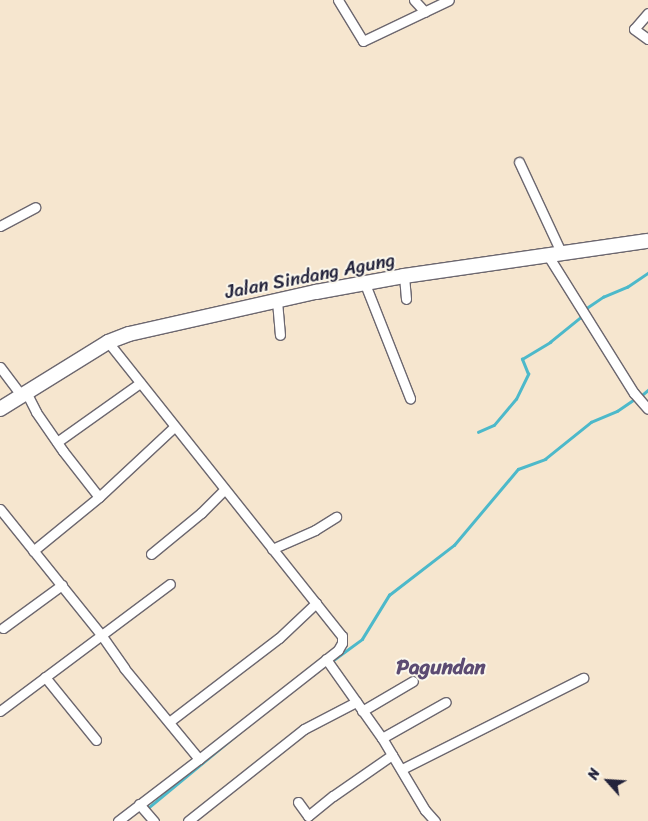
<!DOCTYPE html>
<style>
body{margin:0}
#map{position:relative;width:648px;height:821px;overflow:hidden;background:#f6e6cf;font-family:Sriracha,sans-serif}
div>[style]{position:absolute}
.stream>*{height:2.5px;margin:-1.25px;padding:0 1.25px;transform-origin:1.25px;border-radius:1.25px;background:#4db9ca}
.roads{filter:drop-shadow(1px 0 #6c676f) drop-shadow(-1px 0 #6c676f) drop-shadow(0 1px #6c676f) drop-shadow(0 -1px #6c676f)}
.minor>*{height:9px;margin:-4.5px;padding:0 4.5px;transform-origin:4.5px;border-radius:4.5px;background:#fff}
.primary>*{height:14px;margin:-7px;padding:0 7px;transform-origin:7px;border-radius:7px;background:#fff}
span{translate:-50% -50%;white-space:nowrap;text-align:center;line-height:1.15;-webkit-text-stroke:4px #fbf7ec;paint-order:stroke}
.street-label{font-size:19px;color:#22223b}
.quarter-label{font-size:21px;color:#5c4b72;font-weight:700}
.north{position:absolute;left:583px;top:756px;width:50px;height:50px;-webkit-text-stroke:4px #fbf7ec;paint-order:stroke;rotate:296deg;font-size:14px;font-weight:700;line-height:20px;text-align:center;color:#22223b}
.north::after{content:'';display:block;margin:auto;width:18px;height:22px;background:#22223b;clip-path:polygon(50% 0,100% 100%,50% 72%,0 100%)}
</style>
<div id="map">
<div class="stream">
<i style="left:585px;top:309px;width:22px;rotate:-34deg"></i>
<i style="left:603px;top:297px;width:26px;rotate:-23deg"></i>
<i style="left:627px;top:287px;width:25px;rotate:-34deg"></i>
<i style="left:642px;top:395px;width:8px;rotate:-40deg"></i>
<i style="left:478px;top:432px;width:17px;rotate:-24deg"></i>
<i style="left:494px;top:425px;width:34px;rotate:-50deg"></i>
<i style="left:516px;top:399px;width:28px;rotate:-64deg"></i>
<i style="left:528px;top:374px;width:16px;rotate:-112deg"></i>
<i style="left:522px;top:359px;width:33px;rotate:-31deg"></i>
<i style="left:550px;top:342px;width:40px;rotate:-39deg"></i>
<i style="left:332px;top:661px;width:37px;rotate:-36deg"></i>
<i style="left:362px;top:639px;width:52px;rotate:-58.5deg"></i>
<i style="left:389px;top:595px;width:82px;rotate:-37.6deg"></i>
<i style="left:454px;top:545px;width:99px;rotate:-49.9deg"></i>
<i style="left:518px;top:469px;width:29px;rotate:-20deg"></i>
<i style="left:545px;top:459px;width:59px;rotate:-38.8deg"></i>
<i style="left:591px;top:422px;width:28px;rotate:-23deg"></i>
<i style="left:617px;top:411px;width:18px;rotate:-34deg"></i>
<i style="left:313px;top:675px;width:13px;rotate:-39deg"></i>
<i style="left:148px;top:808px;width:121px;rotate:-39.6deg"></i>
</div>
<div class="roads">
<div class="minor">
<i style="left:338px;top:0;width:48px;rotate:58.6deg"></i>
<i style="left:363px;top:41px;width:95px;rotate:-25.5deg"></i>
<i style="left:414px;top:0;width:16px;rotate:47deg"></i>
<i style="left:648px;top:13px;width:21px;rotate:131deg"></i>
<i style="left:634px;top:29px;width:17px;rotate:36deg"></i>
<i style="left:519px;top:162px;width:99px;rotate:65deg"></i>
<i style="left:0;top:226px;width:40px;rotate:-28deg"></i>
<i style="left:547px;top:254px;width:164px;rotate:58deg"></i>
<i style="left:634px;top:393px;width:21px;rotate:49deg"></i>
<i style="left:404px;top:276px;width:23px;rotate:85deg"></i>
<i style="left:365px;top:284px;width:123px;rotate:68.5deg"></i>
<i style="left:277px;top:301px;width:34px;rotate:85deg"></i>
<i style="left:108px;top:342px;width:376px;rotate:51.5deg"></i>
<i style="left:342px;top:636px;width:7px;rotate:90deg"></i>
<i style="left:342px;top:643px;width:8px;rotate:120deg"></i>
<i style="left:338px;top:650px;width:177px;rotate:141.9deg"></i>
<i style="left:0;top:367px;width:35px;rotate:53deg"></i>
<i style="left:26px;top:392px;width:22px;rotate:63deg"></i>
<i style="left:36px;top:412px;width:47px;rotate:55.3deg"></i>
<i style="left:63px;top:451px;width:58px;rotate:52deg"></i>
<i style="left:99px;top:497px;width:85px;rotate:140.7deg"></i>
<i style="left:57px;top:442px;width:102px;rotate:-35.4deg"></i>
<i style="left:99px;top:497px;width:103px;rotate:-43deg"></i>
<i style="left:0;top:509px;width:163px;rotate:51.2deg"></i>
<i style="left:102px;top:636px;width:39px;rotate:55deg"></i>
<i style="left:124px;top:668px;width:118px;rotate:50.5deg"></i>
<i style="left:199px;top:759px;width:102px;rotate:142.6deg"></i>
<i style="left:272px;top:549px;width:47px;rotate:-23.8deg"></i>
<i style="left:315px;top:530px;width:25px;rotate:-32deg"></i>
<i style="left:151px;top:554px;width:65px;rotate:-39.4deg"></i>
<i style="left:201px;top:513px;width:33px;rotate:-45deg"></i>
<i style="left:3px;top:628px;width:73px;rotate:-36.1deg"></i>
<i style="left:326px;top:659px;width:97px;rotate:54.7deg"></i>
<i style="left:382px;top:738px;width:84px;rotate:59.2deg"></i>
<i style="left:425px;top:810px;width:15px;rotate:48deg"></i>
<i style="left:45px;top:677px;width:81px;rotate:51deg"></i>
<i style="left:0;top:711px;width:212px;rotate:-36.8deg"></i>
<i style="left:362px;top:711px;width:59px;rotate:-30.5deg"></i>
<i style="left:169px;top:722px;width:138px;rotate:-37.4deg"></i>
<i style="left:279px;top:638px;width:51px;rotate:-43.4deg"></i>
<i style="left:382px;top:738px;width:73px;rotate:-29.4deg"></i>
<i style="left:402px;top:769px;width:203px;rotate:-26.7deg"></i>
<i style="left:298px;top:802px;width:17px;rotate:54deg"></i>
<i style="left:308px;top:816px;width:32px;rotate:-39deg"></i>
<i style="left:333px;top:796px;width:72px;rotate:-34.8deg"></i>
<i style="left:139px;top:804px;width:23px;rotate:49deg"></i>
<i style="left:188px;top:821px;width:148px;rotate:-38.4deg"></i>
<i style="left:304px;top:729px;width:59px;rotate:-27.4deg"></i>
</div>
<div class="primary">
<i style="left:0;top:409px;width:127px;rotate:-31.8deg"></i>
<i style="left:108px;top:342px;width:22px;rotate:-21deg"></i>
<i style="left:129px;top:334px;width:192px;rotate:-12.7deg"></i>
<i style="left:316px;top:292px;width:89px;rotate:-10.3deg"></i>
<i style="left:404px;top:276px;width:246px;rotate:-8.2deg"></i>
</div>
</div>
<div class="street-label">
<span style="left:310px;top:276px;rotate:-11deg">Jalan Sindang Agung</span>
</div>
<div class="quarter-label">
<span style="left:441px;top:667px">Pagundan</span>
</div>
<div class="north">N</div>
</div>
